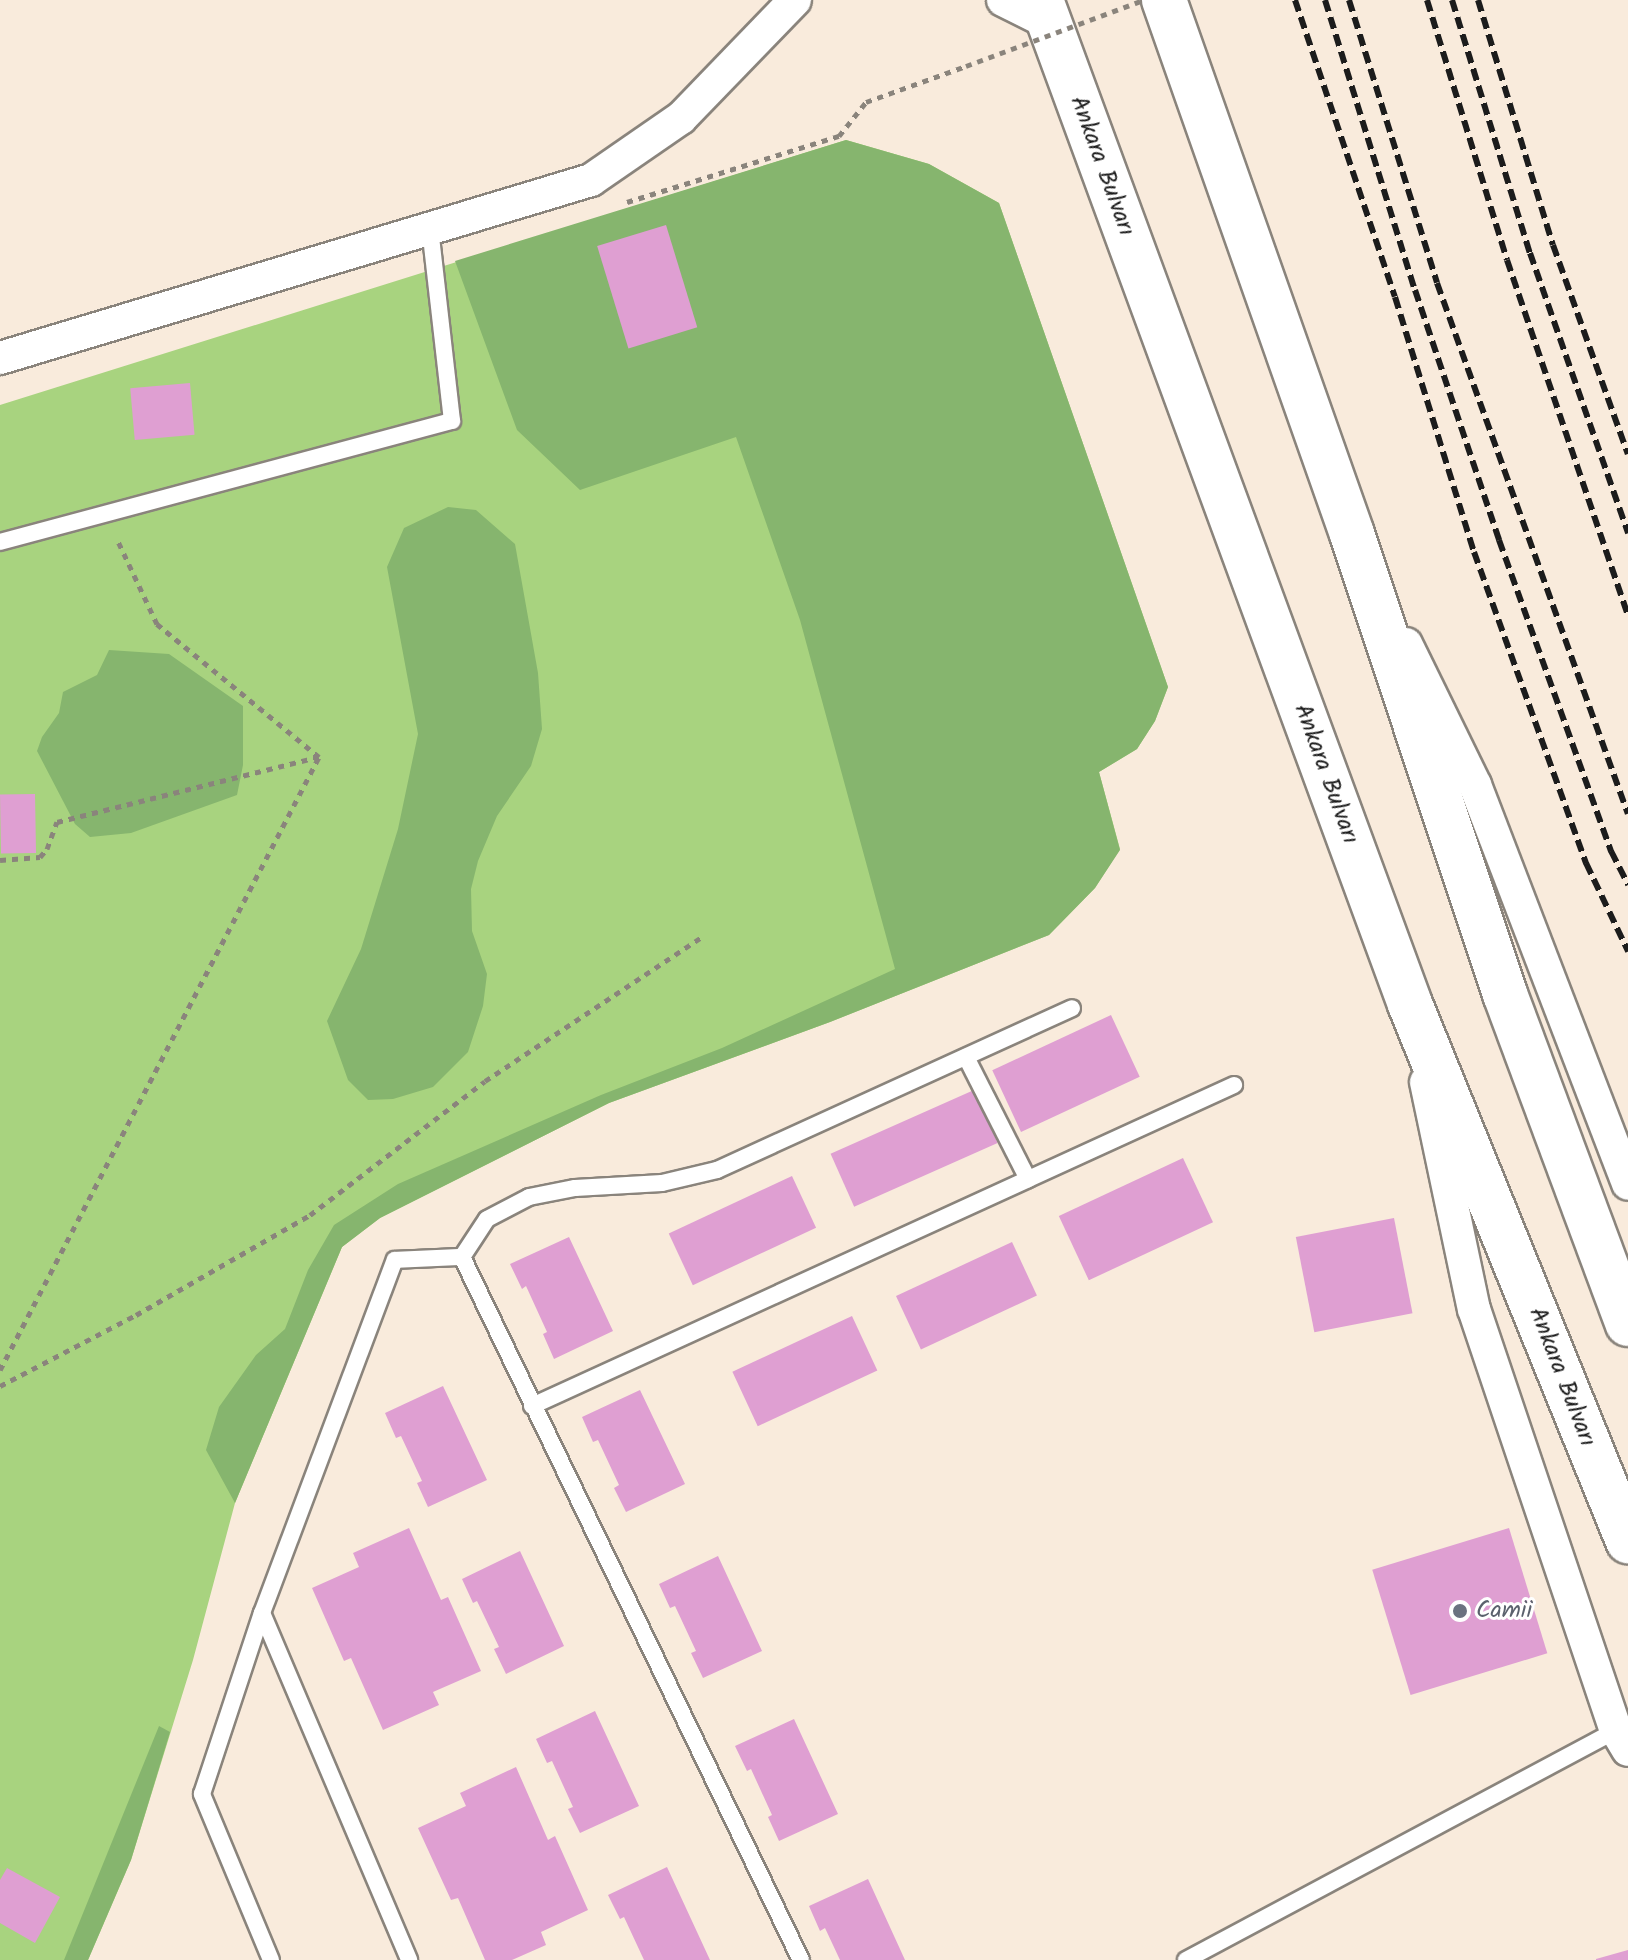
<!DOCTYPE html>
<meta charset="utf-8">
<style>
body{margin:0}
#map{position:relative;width:1628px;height:1960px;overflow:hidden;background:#f9ebdc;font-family:Kalam,sans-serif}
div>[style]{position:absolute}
.green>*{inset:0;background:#a8d37f}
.forest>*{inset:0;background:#86b56e}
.building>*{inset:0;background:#df9fd2;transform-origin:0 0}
.path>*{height:5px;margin-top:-2.5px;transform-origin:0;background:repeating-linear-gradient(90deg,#8a847c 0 6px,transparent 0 12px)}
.roads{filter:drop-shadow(2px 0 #8a847c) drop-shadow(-2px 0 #8a847c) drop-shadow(0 2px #8a847c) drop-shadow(0 -2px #8a847c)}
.lane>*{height:16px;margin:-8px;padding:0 8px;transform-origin:8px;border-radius:8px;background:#fff}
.street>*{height:32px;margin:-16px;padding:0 16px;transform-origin:16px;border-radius:16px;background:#fff}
.primary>*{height:44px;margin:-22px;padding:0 22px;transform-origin:22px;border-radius:22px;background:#fff}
.rail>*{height:6px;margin-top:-3px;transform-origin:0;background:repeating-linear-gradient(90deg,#1c1c1c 0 12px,transparent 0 18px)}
.path-bridge>*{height:5px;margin-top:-2.5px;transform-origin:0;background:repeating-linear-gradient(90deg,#8a847c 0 6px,transparent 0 12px)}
.dots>*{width:22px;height:22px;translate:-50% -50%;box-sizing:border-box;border:4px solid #fff;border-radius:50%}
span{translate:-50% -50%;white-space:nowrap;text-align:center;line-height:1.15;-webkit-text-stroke:6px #fff;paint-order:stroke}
.street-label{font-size:24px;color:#1c1c1c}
.worship-label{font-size:24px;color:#5b616d}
.left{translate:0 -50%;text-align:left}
</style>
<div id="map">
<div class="green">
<i style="clip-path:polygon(846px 140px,929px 164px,999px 203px,1168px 687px,1155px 721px,1137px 749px,1099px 772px,1120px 849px,1095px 888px,1049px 935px,830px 1022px,609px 1103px,380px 1218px,342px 1247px,235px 1503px,193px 1660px,131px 1860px,88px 1960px,0 1960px,0 405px)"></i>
</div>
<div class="forest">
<i style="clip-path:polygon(846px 140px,929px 164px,999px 203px,1168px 687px,1155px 721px,1137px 749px,1099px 772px,1120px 850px,1095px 888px,1049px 935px,830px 1022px,609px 1103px,380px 1218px,342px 1247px,235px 1503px,206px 1450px,219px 1407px,256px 1355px,285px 1329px,308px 1270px,334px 1225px,398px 1184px,601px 1095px,722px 1048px,895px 969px,800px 620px,736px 437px,580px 490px,517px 430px,455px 261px)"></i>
<i style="clip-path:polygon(448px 507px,476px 510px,515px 544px,538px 673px,542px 729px,531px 766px,497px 816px,478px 861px,471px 889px,472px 931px,487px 974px,483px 1006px,468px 1052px,433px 1087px,393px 1099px,368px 1100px,348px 1080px,327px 1021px,361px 949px,398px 829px,418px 734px,387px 567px,404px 528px)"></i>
<i style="clip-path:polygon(109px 650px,169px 654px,243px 706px,243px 765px,237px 795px,131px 833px,90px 837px,75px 824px,37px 751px,42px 737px,59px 713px,63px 692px,97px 675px)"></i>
<i style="clip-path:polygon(159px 1726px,170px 1732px,131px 1860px,88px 1960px,64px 1960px)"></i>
</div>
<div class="building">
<i style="left:666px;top:225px;width:107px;height:72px;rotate:73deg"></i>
<i style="left:190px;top:383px;width:52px;height:60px;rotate:85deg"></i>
<i style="left:35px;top:794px;width:59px;height:35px;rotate:89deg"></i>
<i style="left:1111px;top:1015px;width:68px;height:131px;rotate:65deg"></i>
<i style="left:974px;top:1090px;width:58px;height:157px;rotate:66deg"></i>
<i style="left:1183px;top:1158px;width:71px;height:137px;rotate:65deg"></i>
<i style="left:792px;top:1176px;width:57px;height:136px;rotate:65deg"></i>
<i style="left:1394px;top:1218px;width:97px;height:100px;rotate:79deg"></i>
<i style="clip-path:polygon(569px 1237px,613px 1331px,554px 1359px,543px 1334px,547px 1332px,526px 1286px,522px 1289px,510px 1264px)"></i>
<i style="left:1012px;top:1242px;width:59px;height:128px;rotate:65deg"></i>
<i style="left:852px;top:1316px;width:60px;height:132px;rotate:65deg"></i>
<i style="clip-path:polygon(443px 1386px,487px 1480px,428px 1507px,417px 1483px,422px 1481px,401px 1436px,396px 1438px,385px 1413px)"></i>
<i style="clip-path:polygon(640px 1390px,685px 1484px,626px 1512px,614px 1488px,619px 1485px,598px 1440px,593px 1442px,582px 1417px)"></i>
<i style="clip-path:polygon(409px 1528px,441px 1600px,448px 1597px,481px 1671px,433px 1692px,439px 1705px,383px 1730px,351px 1658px,344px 1661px,312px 1588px,359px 1567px,353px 1553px)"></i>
<i style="left:1509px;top:1528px;width:131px;height:143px;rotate:73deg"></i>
<i style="clip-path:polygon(520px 1551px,564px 1646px,506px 1674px,494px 1649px,499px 1647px,477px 1601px,473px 1603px,462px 1579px)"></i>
<i style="clip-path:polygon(718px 1556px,762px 1651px,703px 1678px,691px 1653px,696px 1651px,675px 1606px,670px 1608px,659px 1584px)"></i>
<i style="clip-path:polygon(595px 1711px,639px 1806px,580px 1833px,568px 1809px,573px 1807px,552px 1761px,547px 1763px,536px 1739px)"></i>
<i style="clip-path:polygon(794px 1719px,838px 1814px,779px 1841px,768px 1817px,772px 1815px,751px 1769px,747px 1771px,735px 1746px)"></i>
<i style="clip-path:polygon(516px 1767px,548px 1840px,555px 1836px,588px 1910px,541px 1932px,546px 1945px,512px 1960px,485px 1960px,458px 1898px,451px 1900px,418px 1828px,466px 1806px,460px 1793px)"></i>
<i style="clip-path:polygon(667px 1867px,710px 1960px,644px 1960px,624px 1917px,620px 1919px,608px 1895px)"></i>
<i style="clip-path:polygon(7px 1868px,60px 1897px,35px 1943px,0 1923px,0 1880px)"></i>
<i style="clip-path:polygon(868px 1879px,905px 1960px,840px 1960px,825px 1928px,820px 1931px,809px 1906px)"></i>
<i style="clip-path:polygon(1628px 1950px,1628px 1960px,1596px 1960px,1596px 1959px)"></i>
</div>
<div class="path">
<i style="left:627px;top:202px;width:222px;rotate:-17.3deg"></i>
<i style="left:839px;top:136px;width:43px;rotate:-51.5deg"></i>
<i style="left:866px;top:102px;width:106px;rotate:-19.8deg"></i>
<i style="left:0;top:860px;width:40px;rotate:-4.3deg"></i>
<i style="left:40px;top:857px;width:11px;rotate:-49deg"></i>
<i style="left:47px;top:849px;width:29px;rotate:-70deg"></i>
<i style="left:57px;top:822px;width:269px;rotate:-14deg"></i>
<i style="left:0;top:1370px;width:691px;rotate:-62.51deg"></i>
<i style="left:319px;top:757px;width:210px;rotate:-140.6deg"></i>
<i style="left:157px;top:624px;width:94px;rotate:-115.2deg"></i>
<i style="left:0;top:1386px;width:153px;rotate:-27.6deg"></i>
<i style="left:136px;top:1315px;width:201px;rotate:-29.9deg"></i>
<i style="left:310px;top:1215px;width:220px;rotate:-37.4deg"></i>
<i style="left:485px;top:1081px;width:262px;rotate:-33.6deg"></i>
</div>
<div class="roads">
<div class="lane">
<i style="left:0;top:542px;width:468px;rotate:-15deg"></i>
<i style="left:452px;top:421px;width:193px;rotate:-96.5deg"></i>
<i style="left:966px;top:1057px;width:137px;rotate:63.1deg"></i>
<i style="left:462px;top:1257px;width:780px;rotate:64.26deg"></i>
<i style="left:462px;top:1257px;width:45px;rotate:-56.7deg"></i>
<i style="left:487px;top:1219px;width:47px;rotate:-27.6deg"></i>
<i style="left:529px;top:1197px;width:47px;rotate:-11.1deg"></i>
<i style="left:575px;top:1188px;width:87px;rotate:-3.3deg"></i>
<i style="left:662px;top:1183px;width:57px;rotate:-13.3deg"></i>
<i style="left:717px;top:1170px;width:390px;rotate:-24.5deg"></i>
<i style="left:532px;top:1406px;width:772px;rotate:-24.57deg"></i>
<i style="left:262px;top:1613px;width:377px;rotate:67deg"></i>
<i style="left:271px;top:1960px;width:180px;rotate:-112.6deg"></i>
<i style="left:202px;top:1794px;width:191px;rotate:-71.7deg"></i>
<i style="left:262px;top:1613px;width:377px;rotate:-69.4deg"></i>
<i style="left:395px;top:1260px;width:67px;rotate:-2.6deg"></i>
<i style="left:1186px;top:1960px;width:488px;rotate:-28.1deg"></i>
</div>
<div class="street">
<i style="left:1003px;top:0;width:51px;rotate:26.6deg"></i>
<i style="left:0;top:358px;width:617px;rotate:-16.76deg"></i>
<i style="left:591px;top:180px;width:109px;rotate:-34.6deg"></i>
<i style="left:681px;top:118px;width:164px;rotate:-46deg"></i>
<i style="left:1406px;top:644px;width:157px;rotate:63.9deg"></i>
<i style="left:1475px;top:785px;width:427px;rotate:69deg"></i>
<i style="left:1426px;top:1082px;width:232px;rotate:78.1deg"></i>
<i style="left:1474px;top:1309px;width:444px;rotate:71.4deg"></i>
<i style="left:1616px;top:1730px;width:23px;rotate:59deg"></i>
</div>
<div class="primary">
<i style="left:1041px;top:0;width:1070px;rotate:69.82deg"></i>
<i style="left:1410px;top:1004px;width:580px;rotate:67.9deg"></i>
<i style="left:1164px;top:0;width:566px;rotate:70.6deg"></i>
<i style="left:1352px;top:534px;width:485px;rotate:71.6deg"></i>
<i style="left:1505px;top:994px;width:352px;rotate:69.6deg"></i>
</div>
</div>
<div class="rail">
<i style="left:1295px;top:0;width:313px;rotate:71.4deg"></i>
<i style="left:1395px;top:297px;width:267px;rotate:72.8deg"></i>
<i style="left:1474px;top:552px;width:331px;rotate:70.2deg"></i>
<i style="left:1586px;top:863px;width:98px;rotate:64.5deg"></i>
<i style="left:1325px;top:0;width:304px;rotate:72.8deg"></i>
<i style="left:1415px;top:290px;width:264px;rotate:71.4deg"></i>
<i style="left:1499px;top:540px;width:331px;rotate:70.2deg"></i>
<i style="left:1611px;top:851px;width:38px;rotate:63deg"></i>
<i style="left:1349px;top:0;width:296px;rotate:72.7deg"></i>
<i style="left:1437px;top:283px;width:564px;rotate:70.22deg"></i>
<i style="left:1427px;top:0;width:272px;rotate:72.9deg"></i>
<i style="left:1507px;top:260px;width:375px;rotate:71.2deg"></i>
<i style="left:1452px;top:0;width:265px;rotate:72.9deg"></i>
<i style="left:1530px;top:253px;width:297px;rotate:70.7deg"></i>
<i style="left:1478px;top:0;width:256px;rotate:73deg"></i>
<i style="left:1553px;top:245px;width:222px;rotate:70.3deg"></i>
</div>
<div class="path-bridge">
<i style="left:966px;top:66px;width:189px;rotate:-20.4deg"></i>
</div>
<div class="dots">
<i style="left:1460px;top:1611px;background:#6b7280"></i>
</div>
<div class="street-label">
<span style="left:1102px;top:166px;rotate:70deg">Ankara Bulvarı</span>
<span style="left:1326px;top:774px;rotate:70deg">Ankara Bulvarı</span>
<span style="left:1562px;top:1377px;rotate:69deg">Ankara Bulvarı</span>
</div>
<div class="worship-label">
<span class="left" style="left:1476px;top:1611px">Camii</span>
</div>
</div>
